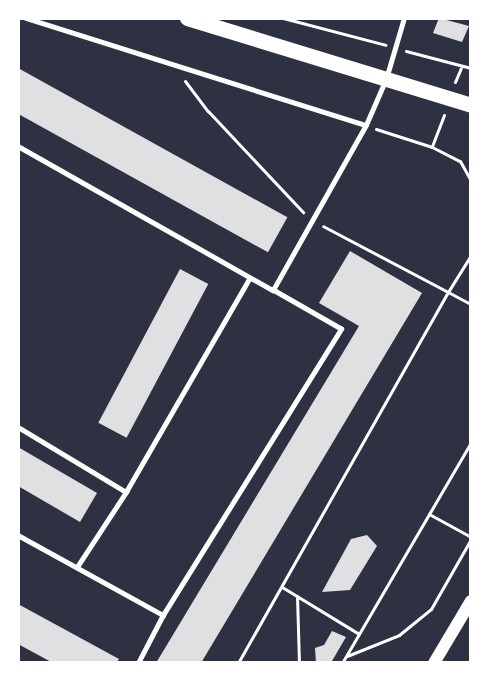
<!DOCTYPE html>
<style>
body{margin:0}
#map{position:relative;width:489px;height:681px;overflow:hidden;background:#2d3142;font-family:"Noto Sans",sans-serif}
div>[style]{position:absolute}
.building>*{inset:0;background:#e0e0e3;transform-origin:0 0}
.path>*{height:3px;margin:-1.5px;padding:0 1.5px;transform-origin:1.5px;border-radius:1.5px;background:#fff}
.service>*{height:4.5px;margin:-2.25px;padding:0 2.25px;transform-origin:2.25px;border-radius:2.25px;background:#fff}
.secondary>*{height:12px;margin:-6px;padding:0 6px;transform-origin:6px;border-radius:6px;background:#fff}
.primary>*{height:15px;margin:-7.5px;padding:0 7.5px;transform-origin:7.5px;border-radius:7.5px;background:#fff}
span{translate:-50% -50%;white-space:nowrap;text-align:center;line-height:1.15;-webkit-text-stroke:6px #fff;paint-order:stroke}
.frame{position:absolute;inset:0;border:20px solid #fff;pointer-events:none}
</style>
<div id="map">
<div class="building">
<i style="clip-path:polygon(439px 18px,469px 26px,462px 42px,433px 33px)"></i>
<i style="left:18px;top:68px;width:308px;height:40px;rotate:29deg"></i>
<i style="clip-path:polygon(350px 251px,422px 293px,201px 663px,156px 663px,359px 326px,319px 303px)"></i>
<i style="left:180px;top:269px;width:32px;height:174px;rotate:28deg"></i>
<i style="clip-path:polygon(18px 447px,97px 493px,80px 522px,18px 486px)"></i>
<i style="clip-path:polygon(367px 535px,377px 546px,350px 590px,322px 592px,351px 539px)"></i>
<i style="clip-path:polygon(18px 604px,119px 659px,116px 663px,53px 663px,18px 644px)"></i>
<i style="clip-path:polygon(332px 631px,346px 637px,332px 661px,316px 663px,315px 648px,324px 645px)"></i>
</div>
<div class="path">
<i style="left:283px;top:18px;width:106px;rotate:14.7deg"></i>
<i style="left:406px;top:51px;width:67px;rotate:14.7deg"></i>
<i style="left:185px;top:81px;width:38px;rotate:53deg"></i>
<i style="left:208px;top:111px;width:139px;rotate:46.8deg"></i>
<i style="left:455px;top:82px;width:15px;rotate:-67deg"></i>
<i style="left:444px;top:115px;width:34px;rotate:111deg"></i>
<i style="left:432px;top:147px;width:31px;rotate:27deg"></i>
<i style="left:460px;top:161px;width:23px;rotate:61deg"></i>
<i style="left:376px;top:129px;width:59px;rotate:17.8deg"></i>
<i style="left:471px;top:255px;width:44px;rotate:121.9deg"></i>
<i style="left:448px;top:292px;width:26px;rotate:28deg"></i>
<i style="left:429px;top:514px;width:48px;rotate:28.7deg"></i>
<i style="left:282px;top:587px;width:90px;rotate:31.4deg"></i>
<i style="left:297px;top:596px;width:67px;rotate:88.3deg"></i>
<i style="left:347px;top:656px;width:56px;rotate:-22deg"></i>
<i style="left:399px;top:635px;width:41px;rotate:-39.1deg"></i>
<i style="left:431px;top:609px;width:81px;rotate:-60.3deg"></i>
<i style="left:238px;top:663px;width:426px;rotate:-60.5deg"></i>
<i style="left:448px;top:292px;width:141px;rotate:-152.2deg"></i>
<i style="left:342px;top:663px;width:256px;rotate:-59.7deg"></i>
</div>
<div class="service">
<i style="left:26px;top:18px;width:356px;rotate:17.5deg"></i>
<i style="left:18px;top:146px;width:293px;rotate:29.5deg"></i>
<i style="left:18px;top:427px;width:126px;rotate:31deg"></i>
<i style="left:18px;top:535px;width:166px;rotate:28.9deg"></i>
<i style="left:77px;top:567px;width:90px;rotate:-56.8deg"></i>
<i style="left:126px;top:492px;width:246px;rotate:-60deg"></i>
<i style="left:138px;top:663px;width:54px;rotate:-62.5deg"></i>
<i style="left:163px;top:615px;width:337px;rotate:-58.1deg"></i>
<i style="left:341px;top:329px;width:78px;rotate:-150.2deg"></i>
<i style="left:273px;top:290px;width:189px;rotate:-60.6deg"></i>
<i style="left:366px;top:125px;width:50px;rotate:-66.5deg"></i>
<i style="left:386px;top:79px;width:64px;rotate:-73.6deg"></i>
</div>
<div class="secondary">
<i style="left:434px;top:663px;width:72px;rotate:-59.2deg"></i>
</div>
<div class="primary">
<i style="left:187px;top:18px;width:297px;rotate:17deg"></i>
</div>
<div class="frame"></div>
</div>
